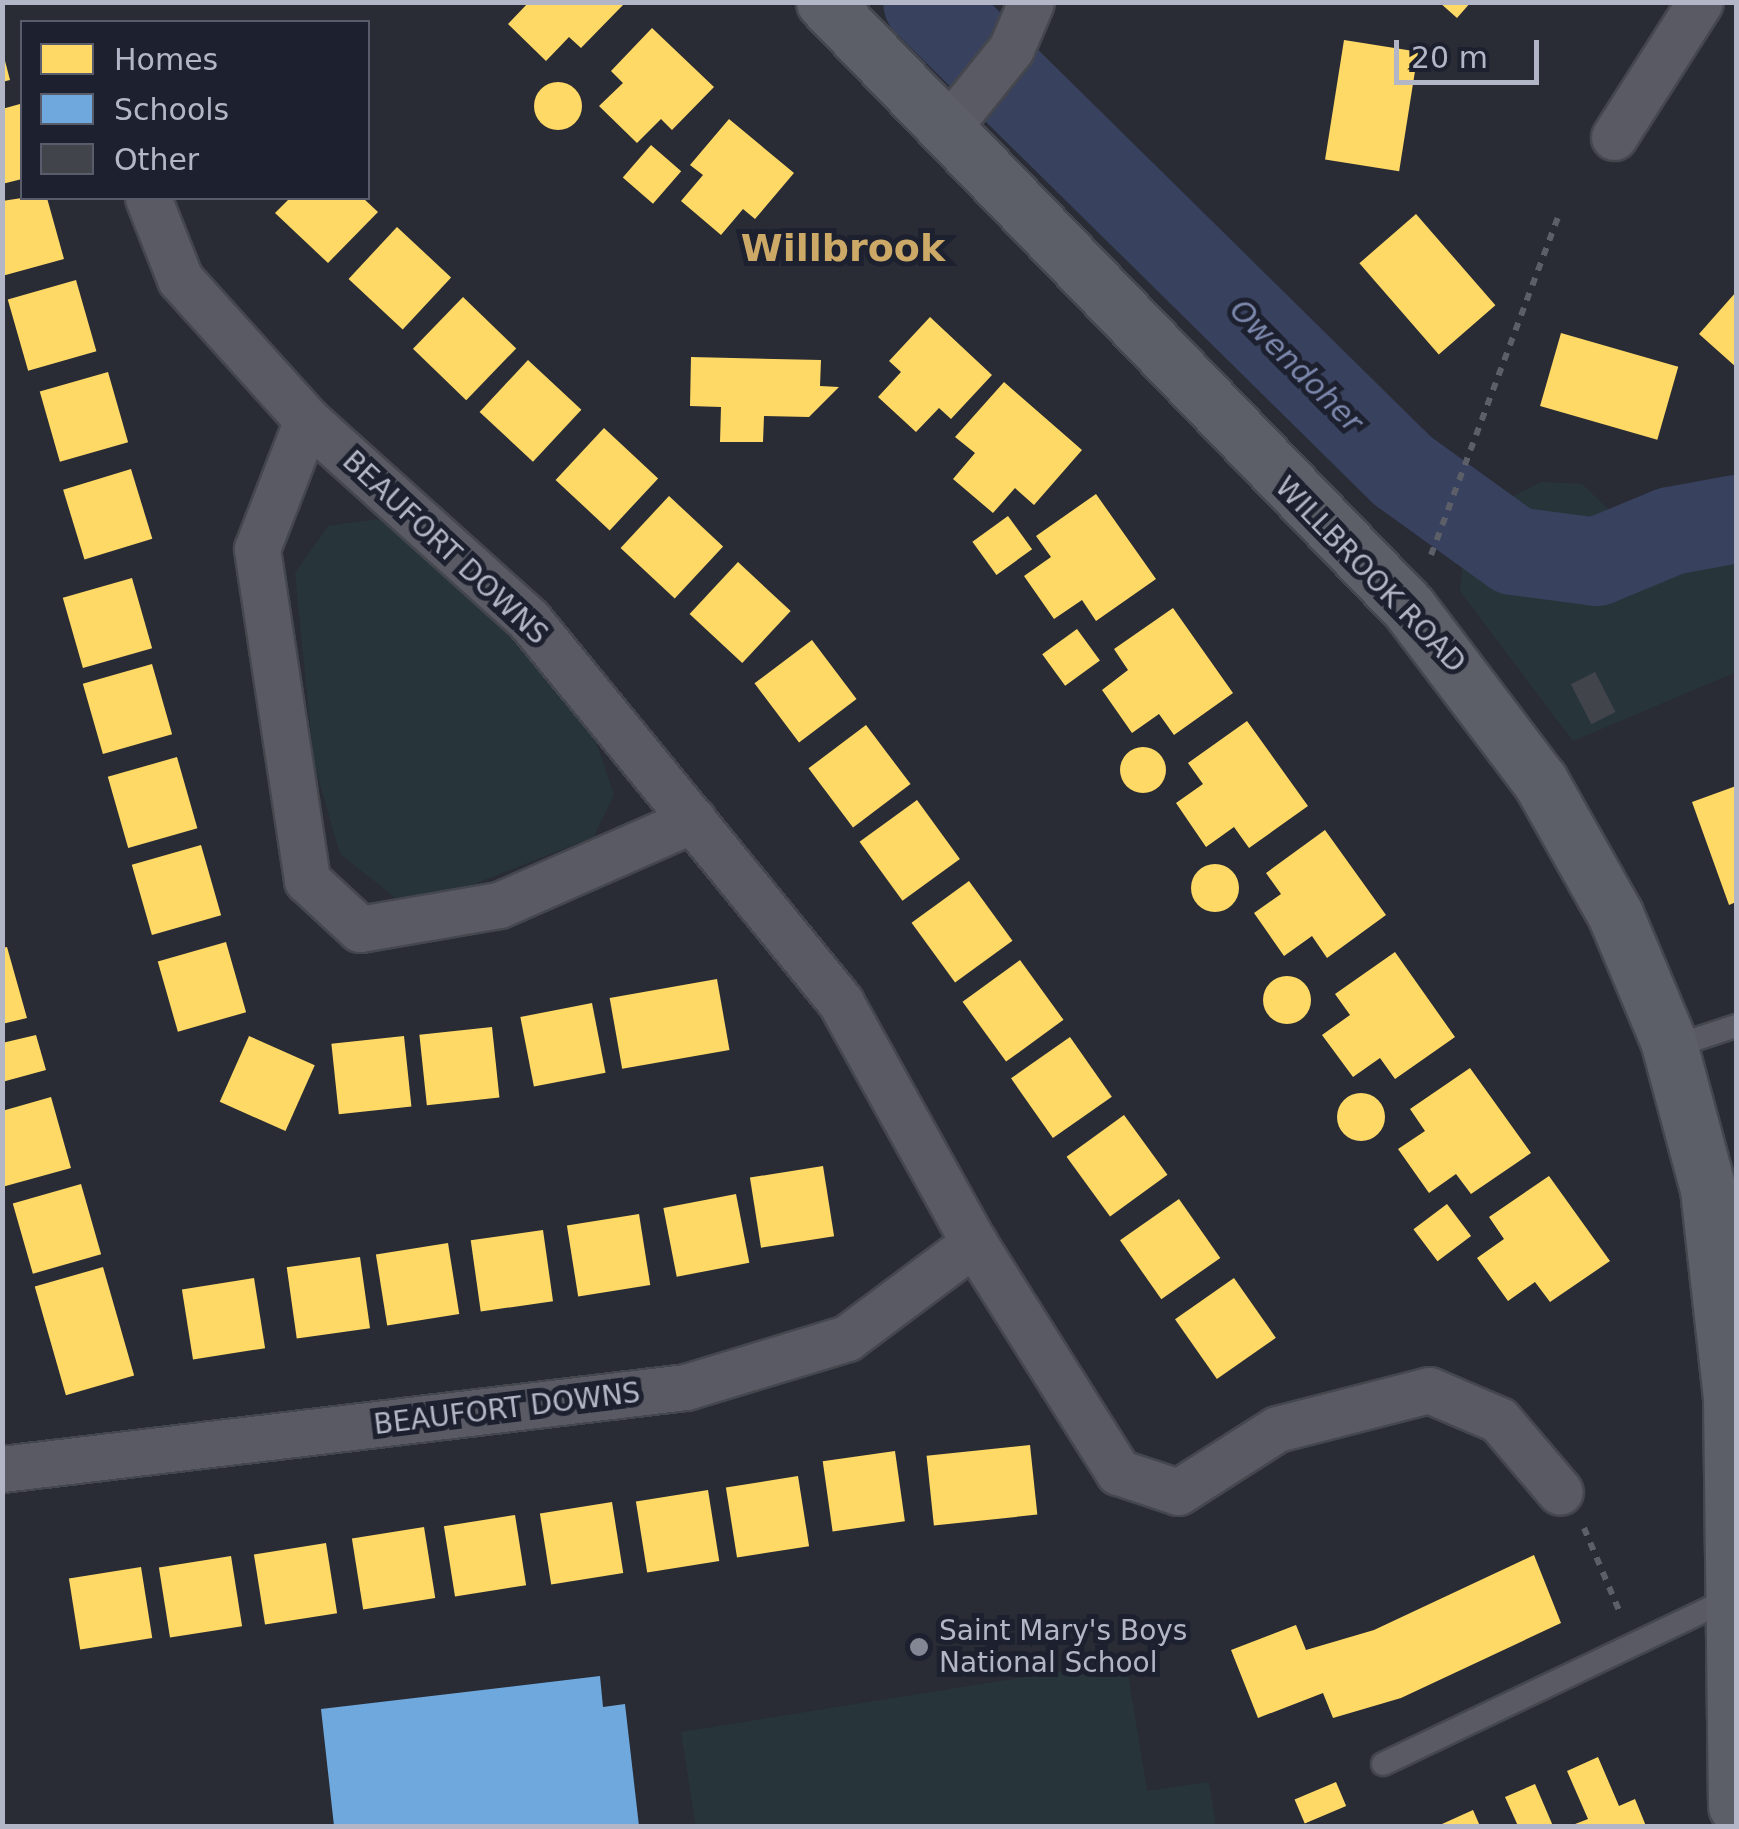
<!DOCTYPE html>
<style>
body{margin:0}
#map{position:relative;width:1739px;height:1829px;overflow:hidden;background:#292c35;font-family:"DejaVu Sans",sans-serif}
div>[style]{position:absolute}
.green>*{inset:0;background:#27353b}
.homes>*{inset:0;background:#ffd966;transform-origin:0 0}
.round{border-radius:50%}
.schools>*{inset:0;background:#6fa8dc}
.river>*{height:88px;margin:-44px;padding:0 44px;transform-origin:44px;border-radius:44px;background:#38415e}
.building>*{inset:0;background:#42444c;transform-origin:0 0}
.path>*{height:6px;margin-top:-3px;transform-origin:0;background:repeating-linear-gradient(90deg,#5c5f67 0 8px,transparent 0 16px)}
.roads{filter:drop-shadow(2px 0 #45474e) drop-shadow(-2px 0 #45474e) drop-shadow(0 2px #45474e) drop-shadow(0 -2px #45474e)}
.lane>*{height:22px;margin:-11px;padding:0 11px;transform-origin:11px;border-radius:11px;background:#595a63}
.street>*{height:45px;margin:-22.5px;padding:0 22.5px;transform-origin:22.5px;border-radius:22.5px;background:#595a63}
.secondary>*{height:55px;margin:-27.5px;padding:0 27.5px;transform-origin:27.5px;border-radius:27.5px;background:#5d5f68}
.dots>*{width:28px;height:28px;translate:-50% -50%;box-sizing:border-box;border:5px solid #1d212f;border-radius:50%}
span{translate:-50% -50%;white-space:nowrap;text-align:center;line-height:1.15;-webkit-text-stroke:10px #1d212f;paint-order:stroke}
.street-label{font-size:28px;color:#b3b6c6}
.poi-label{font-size:28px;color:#b3b6c6}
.left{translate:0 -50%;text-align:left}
.water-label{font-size:30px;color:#7c87ac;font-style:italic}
.district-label{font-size:38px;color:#cda967;font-weight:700}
.frame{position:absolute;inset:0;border:5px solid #b3b6c6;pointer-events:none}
.legend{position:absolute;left:20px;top:20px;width:350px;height:180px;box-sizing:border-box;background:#1d212f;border:2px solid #595d6b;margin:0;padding:12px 18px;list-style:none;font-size:30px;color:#b3b6c6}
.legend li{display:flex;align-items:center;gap:20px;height:50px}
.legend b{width:50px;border:2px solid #595d6b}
.scale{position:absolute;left:1394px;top:40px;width:145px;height:45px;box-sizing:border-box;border:5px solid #b3b6c6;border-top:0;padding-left:12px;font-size:30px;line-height:35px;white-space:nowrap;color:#b3b6c6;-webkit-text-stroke:8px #1d212f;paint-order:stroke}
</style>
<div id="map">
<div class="green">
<i style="clip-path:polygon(1541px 482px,1582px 484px,1610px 511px,1659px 527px,1736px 500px,1736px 672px,1573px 741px,1460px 591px,1465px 546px,1503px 575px,1552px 562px,1514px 526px,1478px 515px)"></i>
<i style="clip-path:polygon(380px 519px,487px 611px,593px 733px,614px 795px,593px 837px,454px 892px,396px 898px,340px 854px,314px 763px,295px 573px,328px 526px)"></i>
<i style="clip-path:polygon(1126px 1661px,1147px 1791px,1209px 1782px,1216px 1826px,696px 1826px,681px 1732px)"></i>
</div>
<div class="homes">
<i style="clip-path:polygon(529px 2px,621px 2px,623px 5px,581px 48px,569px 37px,546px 61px,508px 24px)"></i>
<i style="clip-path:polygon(1439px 2px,1471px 2px,1457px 18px)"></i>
<i style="clip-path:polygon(652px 28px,714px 87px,672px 130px,661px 119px,637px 143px,599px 106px,623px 83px,611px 71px)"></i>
<i style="left:1344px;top:40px;width:75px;height:121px;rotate:9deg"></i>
<i style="clip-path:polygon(4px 57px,10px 80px,2px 82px,2px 58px)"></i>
<i class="round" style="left:534px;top:82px;width:48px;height:48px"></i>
<i style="clip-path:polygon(20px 104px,22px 179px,2px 184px,2px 109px)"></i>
<i style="clip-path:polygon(729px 119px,794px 173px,755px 219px,743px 209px,721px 235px,681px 201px,703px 175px,690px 165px)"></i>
<i style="left:651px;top:145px;width:40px;height:43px;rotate:41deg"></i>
<i style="clip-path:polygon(22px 198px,47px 198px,64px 259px,2px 276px,2px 201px)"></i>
<i style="clip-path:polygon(290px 198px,363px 198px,378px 212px,328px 263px,275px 213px)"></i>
<i style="left:1416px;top:214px;width:121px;height:75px;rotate:49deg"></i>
<i style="left:397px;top:227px;width:74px;height:71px;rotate:43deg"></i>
<i style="left:76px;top:280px;width:74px;height:71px;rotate:74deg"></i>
<i style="clip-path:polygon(1736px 292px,1736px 367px,1699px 334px)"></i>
<i style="left:463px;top:297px;width:74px;height:72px;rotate:44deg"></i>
<i style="clip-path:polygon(930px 317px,992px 375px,951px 419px,939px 408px,916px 432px,878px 397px,901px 372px,889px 361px)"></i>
<i style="left:1561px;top:333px;width:122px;height:76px;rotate:16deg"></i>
<i style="clip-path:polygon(691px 357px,821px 360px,820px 386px,839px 387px,809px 417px,764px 416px,763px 442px,720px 442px,721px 407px,690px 406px)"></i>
<i style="left:528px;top:360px;width:73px;height:71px;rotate:43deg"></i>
<i style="left:108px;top:372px;width:73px;height:71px;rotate:74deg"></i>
<i style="clip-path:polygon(1004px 382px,1082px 450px,1034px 505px,1015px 488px,993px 513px,953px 479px,975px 453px,955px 437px)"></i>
<i style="left:604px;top:428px;width:74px;height:71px;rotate:43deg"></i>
<i style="left:131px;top:469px;width:73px;height:71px;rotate:73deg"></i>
<i style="clip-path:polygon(1096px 494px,1156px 579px,1096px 621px,1082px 600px,1054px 619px,1024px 576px,1051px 557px,1036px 536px)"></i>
<i style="left:669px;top:496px;width:74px;height:71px;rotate:43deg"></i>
<i style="left:1008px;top:516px;width:41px;height:44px;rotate:54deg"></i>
<i style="left:738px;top:562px;width:72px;height:71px;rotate:43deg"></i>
<i style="left:132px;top:578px;width:73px;height:72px;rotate:74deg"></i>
<i style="clip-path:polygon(1173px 608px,1233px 693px,1174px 735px,1159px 714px,1132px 733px,1102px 690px,1128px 670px,1114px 649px)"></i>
<i style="left:1077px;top:629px;width:39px;height:43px;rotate:54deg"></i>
<i style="left:812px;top:640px;width:74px;height:72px;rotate:53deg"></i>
<i style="left:152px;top:664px;width:73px;height:72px;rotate:74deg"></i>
<i style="clip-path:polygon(1247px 721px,1308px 806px,1249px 848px,1234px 827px,1206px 847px,1176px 803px,1203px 784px,1188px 763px)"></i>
<i style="left:866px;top:725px;width:74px;height:72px;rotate:53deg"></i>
<i class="round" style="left:1120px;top:747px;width:46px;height:46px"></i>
<i style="left:177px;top:757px;width:74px;height:72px;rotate:74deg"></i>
<i style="clip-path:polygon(1736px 786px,1736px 902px,1729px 905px,1692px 802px)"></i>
<i style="left:917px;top:800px;width:73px;height:71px;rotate:54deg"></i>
<i style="clip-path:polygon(1325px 830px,1386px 915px,1327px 958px,1312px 936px,1284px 956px,1254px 913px,1281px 894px,1266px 873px)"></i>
<i style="left:201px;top:845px;width:73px;height:72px;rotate:74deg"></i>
<i class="round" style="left:1191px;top:864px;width:48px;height:48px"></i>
<i style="left:969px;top:881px;width:74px;height:71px;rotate:54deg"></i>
<i style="left:226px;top:942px;width:73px;height:71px;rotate:74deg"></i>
<i style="clip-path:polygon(7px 947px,27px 1018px,2px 1024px,2px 948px)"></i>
<i style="clip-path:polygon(1395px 952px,1455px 1037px,1395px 1079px,1380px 1058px,1353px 1077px,1322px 1035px,1350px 1015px,1335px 994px)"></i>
<i style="left:1020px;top:960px;width:74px;height:71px;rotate:54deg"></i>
<i class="round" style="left:1263px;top:976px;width:48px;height:48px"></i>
<i style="left:717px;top:979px;width:72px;height:109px;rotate:80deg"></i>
<i style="left:592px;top:1003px;width:71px;height:73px;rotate:79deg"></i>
<i style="left:492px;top:1027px;width:71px;height:73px;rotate:84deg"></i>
<i style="clip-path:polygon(36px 1035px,46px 1070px,2px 1082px,2px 1043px)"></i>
<i style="left:249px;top:1036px;width:72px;height:72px;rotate:24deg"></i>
<i style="left:404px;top:1036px;width:71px;height:73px;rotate:84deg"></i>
<i style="left:1070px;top:1037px;width:73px;height:72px;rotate:55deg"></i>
<i style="clip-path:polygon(1470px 1068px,1531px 1153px,1471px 1194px,1456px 1174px,1429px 1193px,1398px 1149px,1425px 1131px,1410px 1109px)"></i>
<i class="round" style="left:1337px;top:1093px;width:48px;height:48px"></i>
<i style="clip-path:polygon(51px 1097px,71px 1168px,2px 1187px,2px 1111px)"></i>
<i style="left:1124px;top:1115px;width:74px;height:71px;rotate:54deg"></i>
<i style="left:823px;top:1166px;width:71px;height:74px;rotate:81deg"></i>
<i style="clip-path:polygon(1549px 1176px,1610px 1261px,1550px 1302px,1535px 1282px,1508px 1301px,1477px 1258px,1504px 1239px,1489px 1217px)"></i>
<i style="left:81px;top:1184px;width:73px;height:71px;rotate:74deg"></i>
<i style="left:736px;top:1194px;width:70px;height:74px;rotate:79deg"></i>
<i style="left:1179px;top:1199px;width:72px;height:72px;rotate:55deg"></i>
<i style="left:1447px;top:1204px;width:40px;height:42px;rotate:53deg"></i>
<i style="left:639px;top:1214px;width:72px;height:73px;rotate:81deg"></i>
<i style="left:543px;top:1230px;width:72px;height:73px;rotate:82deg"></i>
<i style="left:448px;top:1243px;width:72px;height:73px;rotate:81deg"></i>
<i style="left:360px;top:1257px;width:72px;height:74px;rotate:82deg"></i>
<i style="left:103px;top:1267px;width:113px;height:71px;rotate:74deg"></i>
<i style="left:254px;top:1278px;width:71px;height:73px;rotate:81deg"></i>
<i style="left:1234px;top:1278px;width:73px;height:72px;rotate:55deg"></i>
<i style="left:1030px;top:1445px;width:70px;height:104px;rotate:84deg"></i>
<i style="left:895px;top:1451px;width:71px;height:73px;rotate:82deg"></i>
<i style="left:798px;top:1476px;width:71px;height:73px;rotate:81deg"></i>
<i style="left:708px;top:1490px;width:72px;height:73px;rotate:81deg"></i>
<i style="left:612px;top:1502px;width:72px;height:73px;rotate:81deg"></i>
<i style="left:515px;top:1515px;width:71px;height:72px;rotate:81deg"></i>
<i style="left:424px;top:1527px;width:72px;height:73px;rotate:81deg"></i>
<i style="left:326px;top:1543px;width:71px;height:73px;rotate:81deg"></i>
<i style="clip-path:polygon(1534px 1555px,1561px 1623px,1401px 1698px,1333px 1718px,1323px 1693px,1258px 1718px,1231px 1650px,1296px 1625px,1306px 1650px,1374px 1630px)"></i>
<i style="left:231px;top:1556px;width:71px;height:73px;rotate:81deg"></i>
<i style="left:141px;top:1567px;width:72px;height:73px;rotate:81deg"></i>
<i style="clip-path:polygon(1598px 1757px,1619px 1806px,1635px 1799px,1646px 1826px,1570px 1826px,1588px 1819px,1567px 1771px)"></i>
<i style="left:1336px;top:1782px;width:26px;height:45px;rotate:67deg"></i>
<i style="clip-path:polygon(1535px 1784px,1553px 1826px,1518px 1826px,1505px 1797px)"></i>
<i style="clip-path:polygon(1473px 1810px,1480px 1826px,1443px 1826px,1442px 1824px)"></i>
</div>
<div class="schools">
<i style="clip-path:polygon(600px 1676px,603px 1707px,625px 1704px,639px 1826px,334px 1826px,321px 1709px)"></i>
</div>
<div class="river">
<i style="left:927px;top:2px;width:668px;rotate:44.58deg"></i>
<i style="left:1403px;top:471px;width:137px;rotate:35.8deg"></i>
<i style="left:1514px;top:551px;width:83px;rotate:7.6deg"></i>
<i style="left:1596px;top:562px;width:81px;rotate:-22.5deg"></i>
<i style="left:1671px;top:531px;width:66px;rotate:-10.5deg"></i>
</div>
<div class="building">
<i style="left:1595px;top:672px;width:45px;height:27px;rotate:63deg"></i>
</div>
<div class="path">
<i style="left:1431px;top:555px;width:361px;rotate:-69.4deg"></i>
<i style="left:1584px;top:1528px;width:92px;rotate:67deg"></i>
</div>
<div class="roads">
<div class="lane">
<i style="left:1669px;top:1048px;width:71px;rotate:-18.2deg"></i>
<i style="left:1383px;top:1764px;width:383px;rotate:-25.5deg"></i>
</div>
<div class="street">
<i style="left:949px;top:126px;width:99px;rotate:-51.2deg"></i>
<i style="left:1011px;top:49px;width:51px;rotate:-66.9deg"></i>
<i style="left:1614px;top:137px;width:160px;rotate:-57.5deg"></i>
<i style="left:148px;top:198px;width:87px;rotate:68.4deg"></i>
<i style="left:180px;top:279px;width:190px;rotate:48deg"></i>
<i style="left:307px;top:420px;width:299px;rotate:42deg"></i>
<i style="left:529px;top:620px;width:494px;rotate:50.8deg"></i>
<i style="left:841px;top:1003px;width:274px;rotate:61deg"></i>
<i style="left:974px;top:1243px;width:271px;rotate:57.8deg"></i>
<i style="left:1118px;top:1472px;width:63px;rotate:18.4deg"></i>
<i style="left:1178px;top:1492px;width:117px;rotate:-32.5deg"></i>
<i style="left:1277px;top:1429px;width:157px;rotate:-14.4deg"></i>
<i style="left:1429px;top:1390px;width:76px;rotate:23.2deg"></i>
<i style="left:1499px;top:1420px;width:94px;rotate:49.7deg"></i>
<i style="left:307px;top:420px;width:138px;rotate:111.2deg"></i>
<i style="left:257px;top:549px;width:335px;rotate:81.4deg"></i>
<i style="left:307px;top:880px;width:72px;rotate:42.8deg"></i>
<i style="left:360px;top:929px;width:141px;rotate:-9.8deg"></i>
<i style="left:499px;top:905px;width:212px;rotate:-23.7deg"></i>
<i style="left:2px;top:1469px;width:689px;rotate:-6.84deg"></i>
<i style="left:686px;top:1387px;width:168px;rotate:-16.9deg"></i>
<i style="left:847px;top:1338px;width:159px;rotate:-36.8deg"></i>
</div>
<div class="secondary">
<i style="left:824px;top:2px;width:842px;rotate:46.01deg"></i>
<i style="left:1409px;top:608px;width:217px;rotate:52.9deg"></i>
<i style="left:1540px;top:781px;width:153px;rotate:60.6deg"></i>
<i style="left:1615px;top:914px;width:137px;rotate:67.2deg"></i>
<i style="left:1668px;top:1040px;width:154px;rotate:75deg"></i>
<i style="left:1708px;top:1189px;width:208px;rotate:83.7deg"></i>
<i style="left:1731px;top:1396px;width:410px;rotate:89.3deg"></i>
</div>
</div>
<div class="dots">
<i style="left:919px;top:1647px;background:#838693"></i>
</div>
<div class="street-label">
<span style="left:445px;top:548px;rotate:43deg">BEAUFORT DOWNS</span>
<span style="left:1370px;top:575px;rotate:46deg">WILLBROOK ROAD</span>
<span style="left:507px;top:1409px;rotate:-7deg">BEAUFORT DOWNS</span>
</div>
<div class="poi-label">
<span class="left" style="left:939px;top:1647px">Saint Mary's Boys<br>National School</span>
</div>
<div class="water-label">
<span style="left:1296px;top:366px;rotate:45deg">Owendoher</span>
</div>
<div class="district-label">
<span style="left:843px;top:249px">Willbrook</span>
</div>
<div class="frame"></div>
<ul class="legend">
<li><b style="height:28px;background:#ffd966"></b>Homes</li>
<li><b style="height:28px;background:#6fa8dc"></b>Schools</li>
<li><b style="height:28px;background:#42444c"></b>Other</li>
</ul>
<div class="scale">20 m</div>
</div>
